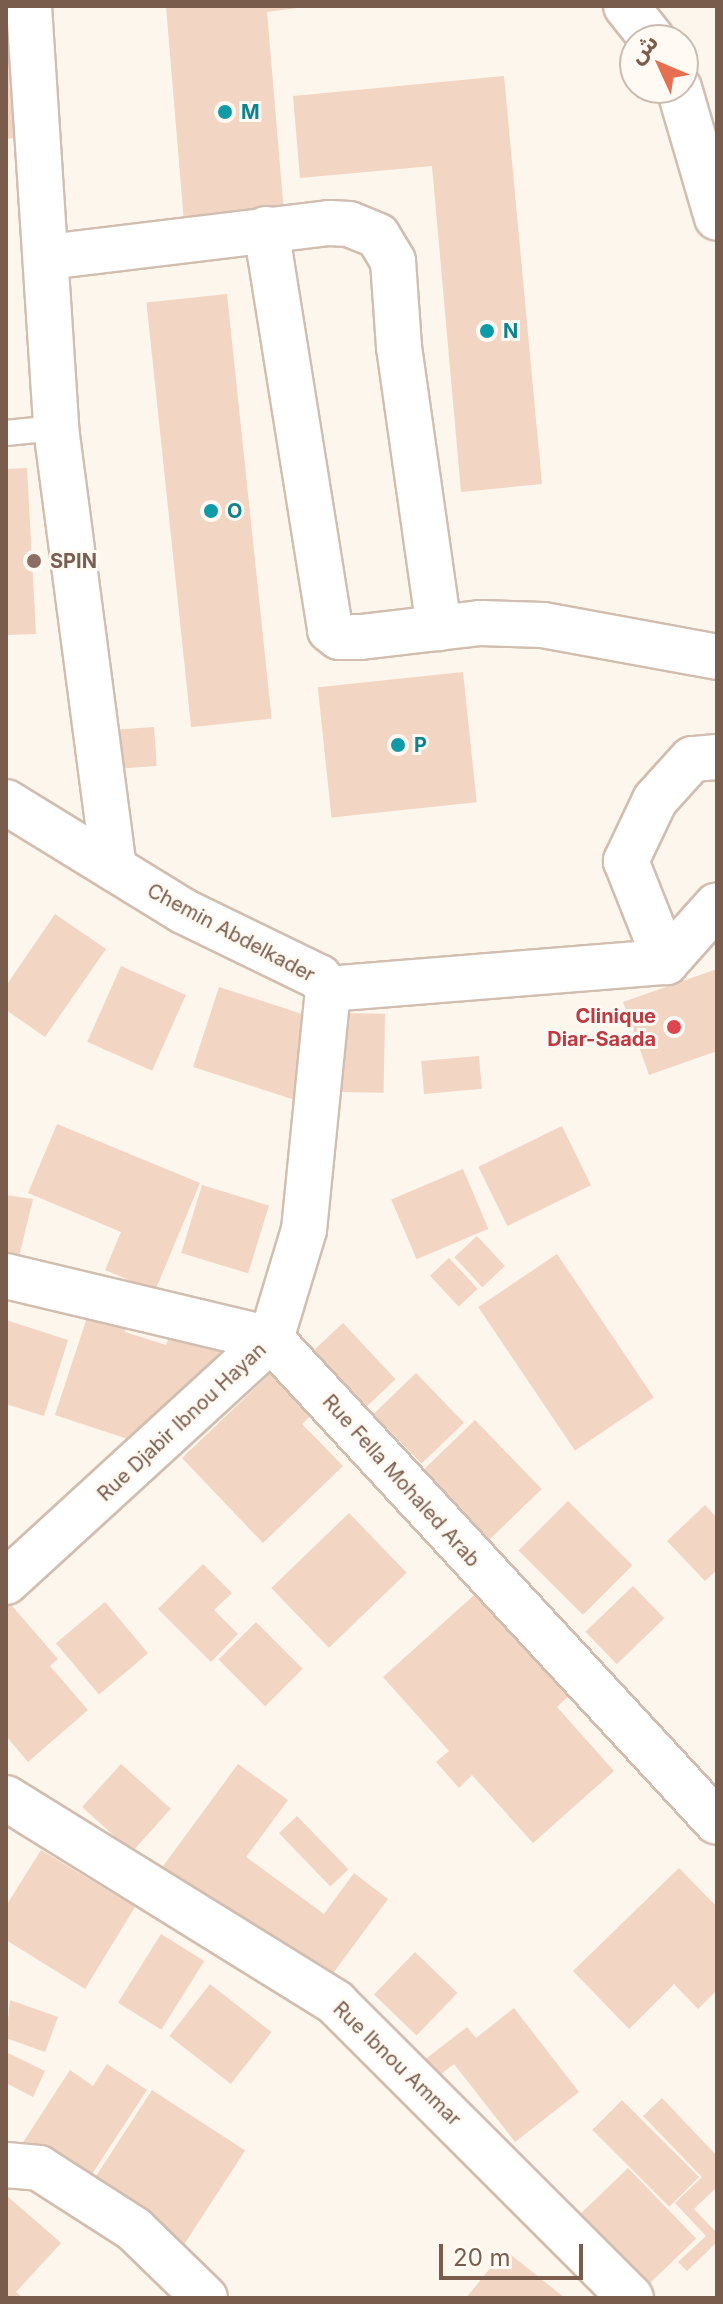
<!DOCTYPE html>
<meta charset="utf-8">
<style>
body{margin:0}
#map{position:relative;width:723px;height:2304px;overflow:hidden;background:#fdf6ec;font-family:Inter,"Noto Sans Arabic",sans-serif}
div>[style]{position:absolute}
.building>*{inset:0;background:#f3d5c3;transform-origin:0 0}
.roads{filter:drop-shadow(2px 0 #d1beb0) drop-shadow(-2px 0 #d1beb0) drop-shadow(0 2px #d1beb0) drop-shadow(0 -2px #d1beb0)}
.lane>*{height:24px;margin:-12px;padding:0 12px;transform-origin:12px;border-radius:12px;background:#fff}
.street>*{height:44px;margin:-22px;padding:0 22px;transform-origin:22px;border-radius:22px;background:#fff}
.secondary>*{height:44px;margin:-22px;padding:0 22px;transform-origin:22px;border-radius:22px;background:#fff}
.dots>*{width:22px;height:22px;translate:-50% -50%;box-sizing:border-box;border:4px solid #fffaf3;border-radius:50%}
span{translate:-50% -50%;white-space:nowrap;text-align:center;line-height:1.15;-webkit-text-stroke:6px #fffaf3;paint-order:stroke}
.culture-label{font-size:20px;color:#0d838f;font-weight:700}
.left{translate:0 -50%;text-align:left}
.education-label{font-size:20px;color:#785e54;font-weight:700}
.street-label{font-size:20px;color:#7a5c4d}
.health-label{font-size:20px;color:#be3a42;font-weight:700}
.right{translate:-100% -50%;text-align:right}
.frame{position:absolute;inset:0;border:8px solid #7a5c4d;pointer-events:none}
.north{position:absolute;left:619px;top:24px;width:80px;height:80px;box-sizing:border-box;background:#fffaf3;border:2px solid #cabbb1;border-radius:50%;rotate:314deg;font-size:22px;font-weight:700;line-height:32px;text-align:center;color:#7a5c4d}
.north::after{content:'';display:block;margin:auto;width:28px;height:36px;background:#e76f51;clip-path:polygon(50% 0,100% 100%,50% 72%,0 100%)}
.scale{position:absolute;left:439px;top:2244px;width:144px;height:36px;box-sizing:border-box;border:4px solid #7a5c4d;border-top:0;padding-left:10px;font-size:24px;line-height:28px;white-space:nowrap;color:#7a5c4d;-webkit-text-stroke:6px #fffaf3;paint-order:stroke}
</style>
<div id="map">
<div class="building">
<i style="clip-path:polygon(6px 6px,20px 6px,32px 136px,6px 139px)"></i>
<i style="clip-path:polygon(166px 6px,311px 6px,267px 12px,284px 213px,184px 222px)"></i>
<i style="clip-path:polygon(504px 76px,542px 484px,461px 492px,432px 166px,300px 178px,293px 96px)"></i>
<i style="left:227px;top:294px;width:427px;height:81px;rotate:84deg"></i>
<i style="clip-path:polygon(27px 468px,36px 634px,6px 635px,6px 469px)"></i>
<i style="left:463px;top:672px;width:131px;height:146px;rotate:84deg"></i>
<i style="left:154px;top:727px;width:39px;height:40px;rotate:86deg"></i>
<i style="clip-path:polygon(55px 914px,106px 949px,45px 1037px,6px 1010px,6px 986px)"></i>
<i style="left:121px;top:966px;width:71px;height:83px;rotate:24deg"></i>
<i style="clip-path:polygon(717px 969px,717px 1051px,649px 1075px,623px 1002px)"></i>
<i style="left:219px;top:987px;width:109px;height:84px;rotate:18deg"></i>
<i style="left:341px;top:1013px;width:44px;height:79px;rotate:1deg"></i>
<i style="left:479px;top:1056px;width:33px;height:58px;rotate:85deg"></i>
<i style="clip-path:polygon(57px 1124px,200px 1183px,155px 1291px,105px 1270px,121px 1232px,28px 1193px)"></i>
<i style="left:562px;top:1126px;width:66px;height:93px;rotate:64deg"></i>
<i style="left:463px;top:1169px;width:65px;height:78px;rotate:67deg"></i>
<i style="left:202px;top:1185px;width:70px;height:71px;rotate:17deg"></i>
<i style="clip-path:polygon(6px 1195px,33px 1199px,18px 1261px,6px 1258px)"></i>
<i style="left:477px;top:1236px;width:41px;height:31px;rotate:47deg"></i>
<i style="left:557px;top:1254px;width:173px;height:95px;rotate:56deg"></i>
<i style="left:449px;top:1258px;width:42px;height:26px;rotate:47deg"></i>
<i style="clip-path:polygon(90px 1308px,128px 1320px,125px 1332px,166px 1345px,173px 1326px,247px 1345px,146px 1445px,55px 1415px)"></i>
<i style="clip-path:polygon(6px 1320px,68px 1340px,44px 1416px,6px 1404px)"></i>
<i style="left:343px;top:1323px;width:77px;height:43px;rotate:47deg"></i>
<i style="clip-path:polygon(276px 1368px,317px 1410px,302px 1424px,343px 1466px,263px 1543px,182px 1458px)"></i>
<i style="left:416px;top:1373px;width:69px;height:59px;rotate:46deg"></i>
<i style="left:475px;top:1420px;width:96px;height:83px;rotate:46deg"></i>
<i style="left:568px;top:1501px;width:91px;height:70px;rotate:45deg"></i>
<i style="clip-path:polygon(705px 1505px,717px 1518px,717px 1570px,705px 1581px,667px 1541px)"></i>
<i style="left:349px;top:1513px;width:83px;height:108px;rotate:46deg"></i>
<i style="clip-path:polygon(203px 1564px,232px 1593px,214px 1610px,238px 1634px,211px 1662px,158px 1609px)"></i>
<i style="left:633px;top:1586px;width:45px;height:66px;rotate:46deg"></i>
<i style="clip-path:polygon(482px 1588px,573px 1692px,557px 1707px,614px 1771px,533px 1843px,472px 1775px,459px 1788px,436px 1762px,449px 1751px,383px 1677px)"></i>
<i style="clip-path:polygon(6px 1599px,58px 1659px,50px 1666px,88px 1710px,28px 1762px,6px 1736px)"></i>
<i style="left:105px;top:1602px;width:67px;height:64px;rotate:50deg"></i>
<i style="left:256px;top:1622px;width:66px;height:53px;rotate:45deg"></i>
<i style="left:121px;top:1764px;width:67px;height:58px;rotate:42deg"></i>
<i style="clip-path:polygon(238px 1764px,288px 1800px,246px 1857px,324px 1914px,354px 1873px,388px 1899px,322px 1988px,161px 1869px)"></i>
<i style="left:297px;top:1816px;width:74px;height:25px;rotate:46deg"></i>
<i style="clip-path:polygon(41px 1850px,135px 1907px,85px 1989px,6px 1940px,6px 1906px)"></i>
<i style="clip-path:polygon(679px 1868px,717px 1907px,717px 1990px,698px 2009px,674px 1984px,629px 2029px,573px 1971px)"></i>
<i style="left:161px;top:1934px;width:51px;height:81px;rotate:32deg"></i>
<i style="left:415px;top:1952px;width:59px;height:59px;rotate:44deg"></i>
<i style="left:210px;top:1984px;width:78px;height:66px;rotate:38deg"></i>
<i style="clip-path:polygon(10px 2000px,58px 2017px,45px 2052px,6px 2038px)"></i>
<i style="clip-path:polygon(514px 2008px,579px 2092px,515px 2142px,454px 2064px,436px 2078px,423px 2061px,467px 2027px,476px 2038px)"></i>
<i style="clip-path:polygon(6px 2052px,45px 2071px,33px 2097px,6px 2083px)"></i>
<i style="clip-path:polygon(107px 2064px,147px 2090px,81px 2191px,18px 2150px,70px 2070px,93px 2086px)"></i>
<i style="left:152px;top:2090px;width:111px;height:124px;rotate:33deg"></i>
<i style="clip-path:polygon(662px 2098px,717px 2156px,717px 2187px,694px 2209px,717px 2233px,717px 2242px,687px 2271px,678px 2262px,706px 2236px,675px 2203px,702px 2177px,643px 2116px)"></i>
<i style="left:622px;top:2100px;width:109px;height:42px;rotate:45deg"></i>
<i style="left:628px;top:2168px;width:98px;height:72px;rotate:46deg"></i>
<i style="clip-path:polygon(6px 2195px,61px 2243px,16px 2292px,23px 2298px,6px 2298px)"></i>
<i style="clip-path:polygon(505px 2250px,565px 2298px,466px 2298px)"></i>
</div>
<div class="roads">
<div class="lane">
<i style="left:6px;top:433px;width:50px;rotate:-5.7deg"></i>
</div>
<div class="street">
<i style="left:29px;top:6px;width:423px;rotate:86.3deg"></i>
<i style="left:56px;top:428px;width:444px;rotate:82.5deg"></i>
<i style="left:266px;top:229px;width:406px;rotate:80.9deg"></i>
<i style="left:330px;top:630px;width:11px;rotate:38deg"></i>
<i style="left:339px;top:637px;width:22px"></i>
<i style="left:361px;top:637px;width:120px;rotate:-6.7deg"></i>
<i style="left:480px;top:623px;width:63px;rotate:1.8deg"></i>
<i style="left:543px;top:625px;width:177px;rotate:10.4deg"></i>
<i style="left:48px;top:257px;width:283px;rotate:-6.9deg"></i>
<i style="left:329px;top:223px;width:20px;rotate:3deg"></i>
<i style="left:349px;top:224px;width:31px;rotate:22deg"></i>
<i style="left:378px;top:236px;width:29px;rotate:59deg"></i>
<i style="left:393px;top:261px;width:86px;rotate:86deg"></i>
<i style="left:399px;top:347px;width:284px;rotate:81.9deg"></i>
<i style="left:6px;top:1276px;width:272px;rotate:13.4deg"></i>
<i style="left:271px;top:1339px;width:657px;rotate:47.28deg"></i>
<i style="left:6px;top:1582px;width:360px;rotate:-42.5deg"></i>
<i style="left:271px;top:1339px;width:114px;rotate:-73.2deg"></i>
<i style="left:304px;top:1230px;width:242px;rotate:-84.3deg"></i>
<i style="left:6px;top:1798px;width:388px;rotate:31.8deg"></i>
<i style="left:336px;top:2003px;width:417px;rotate:45deg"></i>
<i style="left:6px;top:2165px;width:33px;rotate:5deg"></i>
<i style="left:39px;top:2168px;width:113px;rotate:32.7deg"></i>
<i style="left:134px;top:2229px;width:99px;rotate:44.2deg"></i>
</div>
<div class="secondary">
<i style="left:626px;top:6px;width:43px;rotate:51.5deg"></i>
<i style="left:679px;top:88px;width:135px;rotate:73.7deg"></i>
<i style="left:717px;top:757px;width:25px;rotate:175deg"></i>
<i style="left:692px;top:759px;width:55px;rotate:132.1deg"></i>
<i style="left:655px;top:800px;width:68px;rotate:115.4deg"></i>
<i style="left:626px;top:861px;width:109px;rotate:68.4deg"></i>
<i style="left:666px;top:962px;width:76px;rotate:-48.2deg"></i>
<i style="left:6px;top:802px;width:208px;rotate:31.6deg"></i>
<i style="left:183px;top:911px;width:151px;rotate:25.9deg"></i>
<i style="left:319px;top:977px;width:15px;rotate:53deg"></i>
<i style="left:328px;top:989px;width:339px;rotate:-4.6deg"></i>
</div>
</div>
<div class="dots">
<i style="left:225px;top:112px;background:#0f9aa8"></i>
<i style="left:487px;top:331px;background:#0f9aa8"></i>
<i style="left:211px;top:511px;background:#0f9aa8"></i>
<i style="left:34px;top:561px;background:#8d6e63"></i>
<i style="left:398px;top:745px;background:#0f9aa8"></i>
<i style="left:674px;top:1027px;background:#e0444e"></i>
</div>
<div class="culture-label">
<span class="left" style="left:241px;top:112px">M</span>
<span class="left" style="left:503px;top:331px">N</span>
<span class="left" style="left:227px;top:511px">O</span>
<span class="left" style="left:414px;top:745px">P</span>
</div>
<div class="education-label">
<span class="left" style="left:50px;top:561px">SPIN</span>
</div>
<div class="street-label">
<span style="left:231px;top:933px;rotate:28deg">Chemin Abdelkader</span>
<span style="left:182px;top:1422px;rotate:-43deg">Rue Djabir Ibnou Hayan</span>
<span style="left:401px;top:1481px;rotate:48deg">Rue Fella Mohaled Arab</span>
<span style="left:397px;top:2064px;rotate:44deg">Rue Ibnou Ammar</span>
</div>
<div class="health-label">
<span class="right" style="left:656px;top:1028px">Clinique<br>Diar-Saada</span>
</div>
<div class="frame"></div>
<div class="north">ش</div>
<div class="scale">20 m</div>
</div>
